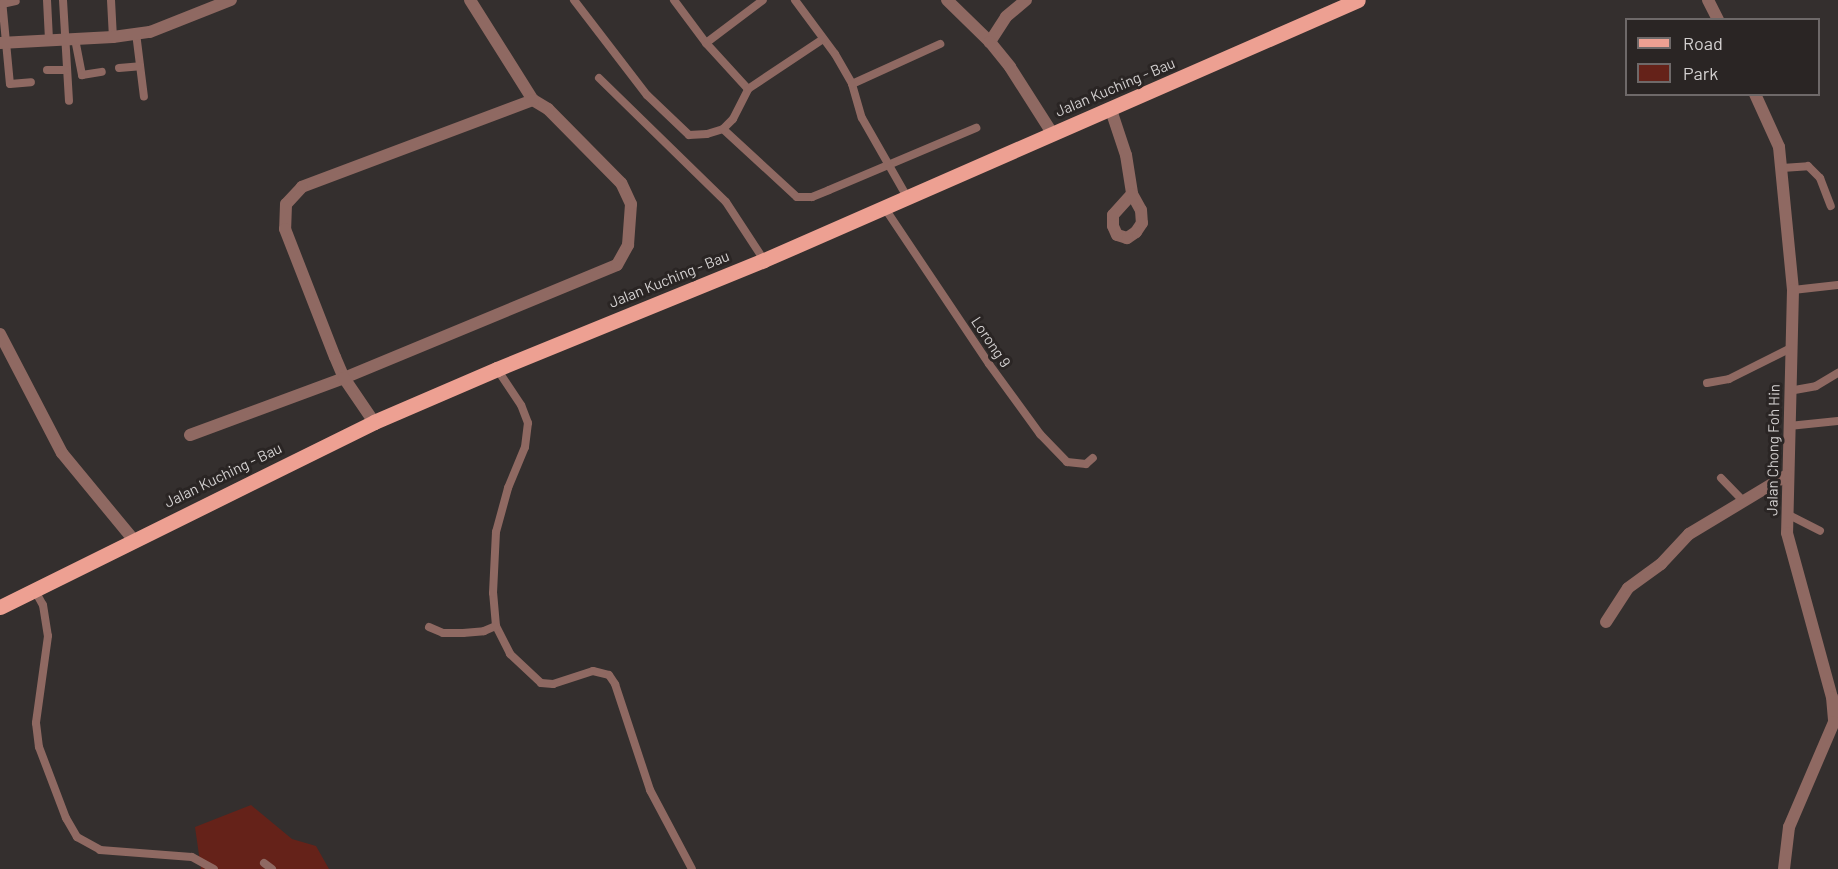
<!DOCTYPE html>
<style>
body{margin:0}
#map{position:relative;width:1838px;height:869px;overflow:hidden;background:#342f2e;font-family:Barlow,sans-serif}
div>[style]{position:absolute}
.green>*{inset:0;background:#652219}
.service>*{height:8px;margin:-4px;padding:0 4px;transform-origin:4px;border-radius:4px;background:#8f6962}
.minor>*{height:12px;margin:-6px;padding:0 6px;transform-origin:6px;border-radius:6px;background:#8f6962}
.primary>*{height:15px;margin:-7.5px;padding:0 7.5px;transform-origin:7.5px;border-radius:7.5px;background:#eda092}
span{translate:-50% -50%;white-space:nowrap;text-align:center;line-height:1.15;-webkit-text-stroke:6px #2a2524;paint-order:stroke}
.street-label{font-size:15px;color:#d3d0d0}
.legend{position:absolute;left:1625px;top:18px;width:195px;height:78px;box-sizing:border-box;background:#2a2524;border:2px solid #6e6969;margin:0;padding:8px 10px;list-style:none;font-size:18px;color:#d3d0d0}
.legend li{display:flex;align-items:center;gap:12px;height:30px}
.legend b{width:30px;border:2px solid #6e6969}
</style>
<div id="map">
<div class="green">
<i style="clip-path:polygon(251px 805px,292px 839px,316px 846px,329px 869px,201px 869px,195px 827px)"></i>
</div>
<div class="service">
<i style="left:2px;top:0;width:84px;rotate:84.6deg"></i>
<i style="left:10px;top:84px;width:21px;rotate:-5deg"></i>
<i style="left:47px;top:0;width:40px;rotate:87.1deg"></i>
<i style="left:63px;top:0;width:101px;rotate:86.6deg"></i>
<i style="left:111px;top:0;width:37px;rotate:87deg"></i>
<i style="left:574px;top:0;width:120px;rotate:52.5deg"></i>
<i style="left:647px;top:95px;width:58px;rotate:43.6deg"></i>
<i style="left:689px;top:135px;width:18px;rotate:-3deg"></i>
<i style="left:707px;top:134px;width:17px;rotate:-17deg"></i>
<i style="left:723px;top:129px;width:100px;rotate:42.6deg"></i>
<i style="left:797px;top:197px;width:15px"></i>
<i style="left:812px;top:197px;width:18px;rotate:-22deg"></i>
<i style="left:829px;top:190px;width:160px;rotate:-22.9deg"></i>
<i style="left:674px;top:0;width:54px;rotate:53.3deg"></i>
<i style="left:795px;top:0;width:67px;rotate:53.5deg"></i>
<i style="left:835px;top:54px;width:34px;rotate:60deg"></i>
<i style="left:852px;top:84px;width:35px;rotate:74deg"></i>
<i style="left:862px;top:118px;width:91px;rotate:60.3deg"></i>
<i style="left:2px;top:4px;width:14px;rotate:-12deg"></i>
<i style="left:136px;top:33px;width:64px;rotate:82.9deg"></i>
<i style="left:75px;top:39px;width:37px;rotate:79deg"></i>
<i style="left:82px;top:75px;width:20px;rotate:-9deg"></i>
<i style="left:119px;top:68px;width:21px;rotate:-5deg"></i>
<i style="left:47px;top:70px;width:19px"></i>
<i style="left:599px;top:78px;width:177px;rotate:44.3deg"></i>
<i style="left:726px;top:202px;width:69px;rotate:56.8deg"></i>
<i style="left:852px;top:84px;width:97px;rotate:-24.4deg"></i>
<i style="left:748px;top:89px;width:62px;rotate:-132.4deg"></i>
<i style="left:706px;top:43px;width:71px;rotate:-37deg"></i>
<i style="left:723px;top:129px;width:14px;rotate:-45deg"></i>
<i style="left:733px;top:119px;width:34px;rotate:-63deg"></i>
<i style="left:748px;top:89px;width:90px;rotate:-33.7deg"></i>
<i style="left:1782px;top:168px;width:26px;rotate:-4deg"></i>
<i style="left:1808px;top:166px;width:17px;rotate:45deg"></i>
<i style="left:1820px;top:178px;width:30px;rotate:69deg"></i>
<i style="left:884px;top:207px;width:189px;rotate:56.2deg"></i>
<i style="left:989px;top:364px;width:87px;rotate:53.9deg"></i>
<i style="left:1040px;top:434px;width:39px;rotate:46deg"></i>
<i style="left:1067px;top:462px;width:19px;rotate:6deg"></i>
<i style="left:1086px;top:464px;width:9px;rotate:-41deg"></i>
<i style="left:1793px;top:290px;width:45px;rotate:-6.3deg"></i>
<i style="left:1707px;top:383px;width:22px;rotate:-10deg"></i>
<i style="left:1729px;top:379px;width:69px;rotate:-26.6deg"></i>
<i style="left:1789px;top:391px;width:27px;rotate:-10deg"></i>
<i style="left:1816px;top:386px;width:26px;rotate:-31deg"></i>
<i style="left:1789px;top:426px;width:49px;rotate:-5.8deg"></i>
<i style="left:1721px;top:478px;width:30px;rotate:46deg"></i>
<i style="left:1787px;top:514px;width:37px;rotate:27deg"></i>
<i style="left:34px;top:589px;width:18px;rotate:61deg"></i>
<i style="left:43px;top:605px;width:31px;rotate:81deg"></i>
<i style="left:48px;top:636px;width:88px;rotate:97.9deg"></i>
<i style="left:36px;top:723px;width:24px;rotate:83deg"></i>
<i style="left:39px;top:747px;width:76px;rotate:69.2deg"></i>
<i style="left:66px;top:818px;width:22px;rotate:60deg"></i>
<i style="left:77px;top:837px;width:26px;rotate:29deg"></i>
<i style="left:100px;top:850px;width:92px;rotate:4.4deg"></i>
<i style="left:192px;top:857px;width:25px;rotate:29deg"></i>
<i style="left:496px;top:626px;width:31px;rotate:63deg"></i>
<i style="left:510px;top:654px;width:42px;rotate:43.1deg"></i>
<i style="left:541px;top:683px;width:12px;rotate:5deg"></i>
<i style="left:553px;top:684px;width:42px;rotate:-18deg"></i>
<i style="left:593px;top:671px;width:16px;rotate:14deg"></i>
<i style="left:609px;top:675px;width:11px;rotate:56deg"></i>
<i style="left:615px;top:684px;width:112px;rotate:71.7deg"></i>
<i style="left:650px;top:790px;width:89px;rotate:62deg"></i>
<i style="left:429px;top:627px;width:15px;rotate:23deg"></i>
<i style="left:443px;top:633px;width:20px"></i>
<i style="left:463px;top:633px;width:21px;rotate:-5deg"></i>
<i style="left:484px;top:631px;width:13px;rotate:-23deg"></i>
<i style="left:496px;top:626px;width:33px;rotate:-95deg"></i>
<i style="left:493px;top:593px;width:61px;rotate:-87.2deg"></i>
<i style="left:496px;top:532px;width:46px;rotate:-74.7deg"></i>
<i style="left:508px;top:488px;width:44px;rotate:-67.5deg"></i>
<i style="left:525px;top:447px;width:24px;rotate:-83deg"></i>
<i style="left:528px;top:423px;width:19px;rotate:-111deg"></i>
<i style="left:521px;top:405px;width:43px;rotate:-123.7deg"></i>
<i style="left:264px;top:863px;width:10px;rotate:37deg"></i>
</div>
<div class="minor">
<i style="left:470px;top:0;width:118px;rotate:57.8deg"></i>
<i style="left:947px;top:0;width:60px;rotate:44.3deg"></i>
<i style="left:1026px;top:0;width:26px;rotate:140deg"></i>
<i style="left:1006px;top:17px;width:30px;rotate:123deg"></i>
<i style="left:990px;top:42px;width:32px;rotate:51deg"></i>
<i style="left:1010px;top:67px;width:78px;rotate:57.5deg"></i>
<i style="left:1708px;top:0;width:22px;rotate:63deg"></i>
<i style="left:0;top:43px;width:113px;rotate:-3deg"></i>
<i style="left:113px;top:37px;width:37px;rotate:-8deg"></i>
<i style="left:150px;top:32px;width:87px;rotate:-21.6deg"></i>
<i style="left:1755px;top:94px;width:58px;rotate:65.6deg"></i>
<i style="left:1779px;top:147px;width:144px;rotate:84.4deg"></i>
<i style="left:1793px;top:290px;width:243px;rotate:91.4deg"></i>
<i style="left:1787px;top:533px;width:170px;rotate:74.7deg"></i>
<i style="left:1832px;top:697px;width:25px;rotate:85deg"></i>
<i style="left:1834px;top:722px;width:114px;rotate:113.2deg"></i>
<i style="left:1789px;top:827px;width:42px;rotate:96.8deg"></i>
<i style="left:1111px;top:110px;width:47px;rotate:71.6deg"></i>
<i style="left:1126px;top:155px;width:39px;rotate:81deg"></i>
<i style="left:1132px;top:194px;width:18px;rotate:61deg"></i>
<i style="left:1141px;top:210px;width:13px;rotate:86deg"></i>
<i style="left:1142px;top:223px;width:11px;rotate:124deg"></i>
<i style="left:1136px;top:232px;width:11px;rotate:146deg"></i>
<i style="left:1127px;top:238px;width:10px;rotate:-163deg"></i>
<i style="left:1117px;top:235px;width:10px;rotate:-114deg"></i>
<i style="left:1113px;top:226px;width:11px;rotate:-90deg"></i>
<i style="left:1113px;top:215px;width:28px;rotate:-48deg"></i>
<i style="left:0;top:334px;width:134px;rotate:62.5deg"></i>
<i style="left:62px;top:453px;width:112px;rotate:50.5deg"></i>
<i style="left:190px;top:435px;width:164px;rotate:-20.3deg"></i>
<i style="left:344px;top:378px;width:295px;rotate:-22.5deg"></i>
<i style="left:617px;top:265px;width:23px;rotate:-61deg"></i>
<i style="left:628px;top:245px;width:41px;rotate:-85.8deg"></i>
<i style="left:631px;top:204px;width:23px;rotate:-115deg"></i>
<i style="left:621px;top:183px;width:104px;rotate:-134.6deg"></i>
<i style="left:548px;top:109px;width:17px;rotate:-149deg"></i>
<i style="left:533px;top:100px;width:247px;rotate:159.4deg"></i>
<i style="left:302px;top:187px;width:23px;rotate:133deg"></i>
<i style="left:286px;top:204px;width:25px;rotate:92deg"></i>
<i style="left:285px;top:229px;width:137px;rotate:68.7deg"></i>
<i style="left:335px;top:357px;width:23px;rotate:67deg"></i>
<i style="left:344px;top:378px;width:53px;rotate:55.7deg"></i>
<i style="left:1606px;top:622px;width:40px;rotate:-57.1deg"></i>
<i style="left:1628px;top:588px;width:41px;rotate:-36deg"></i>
<i style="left:1661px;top:564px;width:41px;rotate:-47deg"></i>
<i style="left:1689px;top:534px;width:114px;rotate:-31deg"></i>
</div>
<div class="primary">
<i style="left:0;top:607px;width:417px;rotate:-26.3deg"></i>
<i style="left:374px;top:422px;width:134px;rotate:-23.3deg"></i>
<i style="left:497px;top:369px;width:288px;rotate:-22.2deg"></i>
<i style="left:764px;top:260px;width:648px;rotate:-23.64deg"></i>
</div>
<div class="street-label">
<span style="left:1115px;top:87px;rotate:-23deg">Jalan Kuching - Bau</span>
<span style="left:669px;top:279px;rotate:-22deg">Jalan Kuching - Bau</span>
<span style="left:991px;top:342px;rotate:56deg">Lorong 9</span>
<span style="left:1773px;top:450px;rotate:-89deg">Jalan Chong Foh Hin</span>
<span style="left:223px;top:475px;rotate:-26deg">Jalan Kuching - Bau</span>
</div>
<ul class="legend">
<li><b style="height:8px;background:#eda092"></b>Road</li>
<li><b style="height:16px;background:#652219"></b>Park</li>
</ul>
</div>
